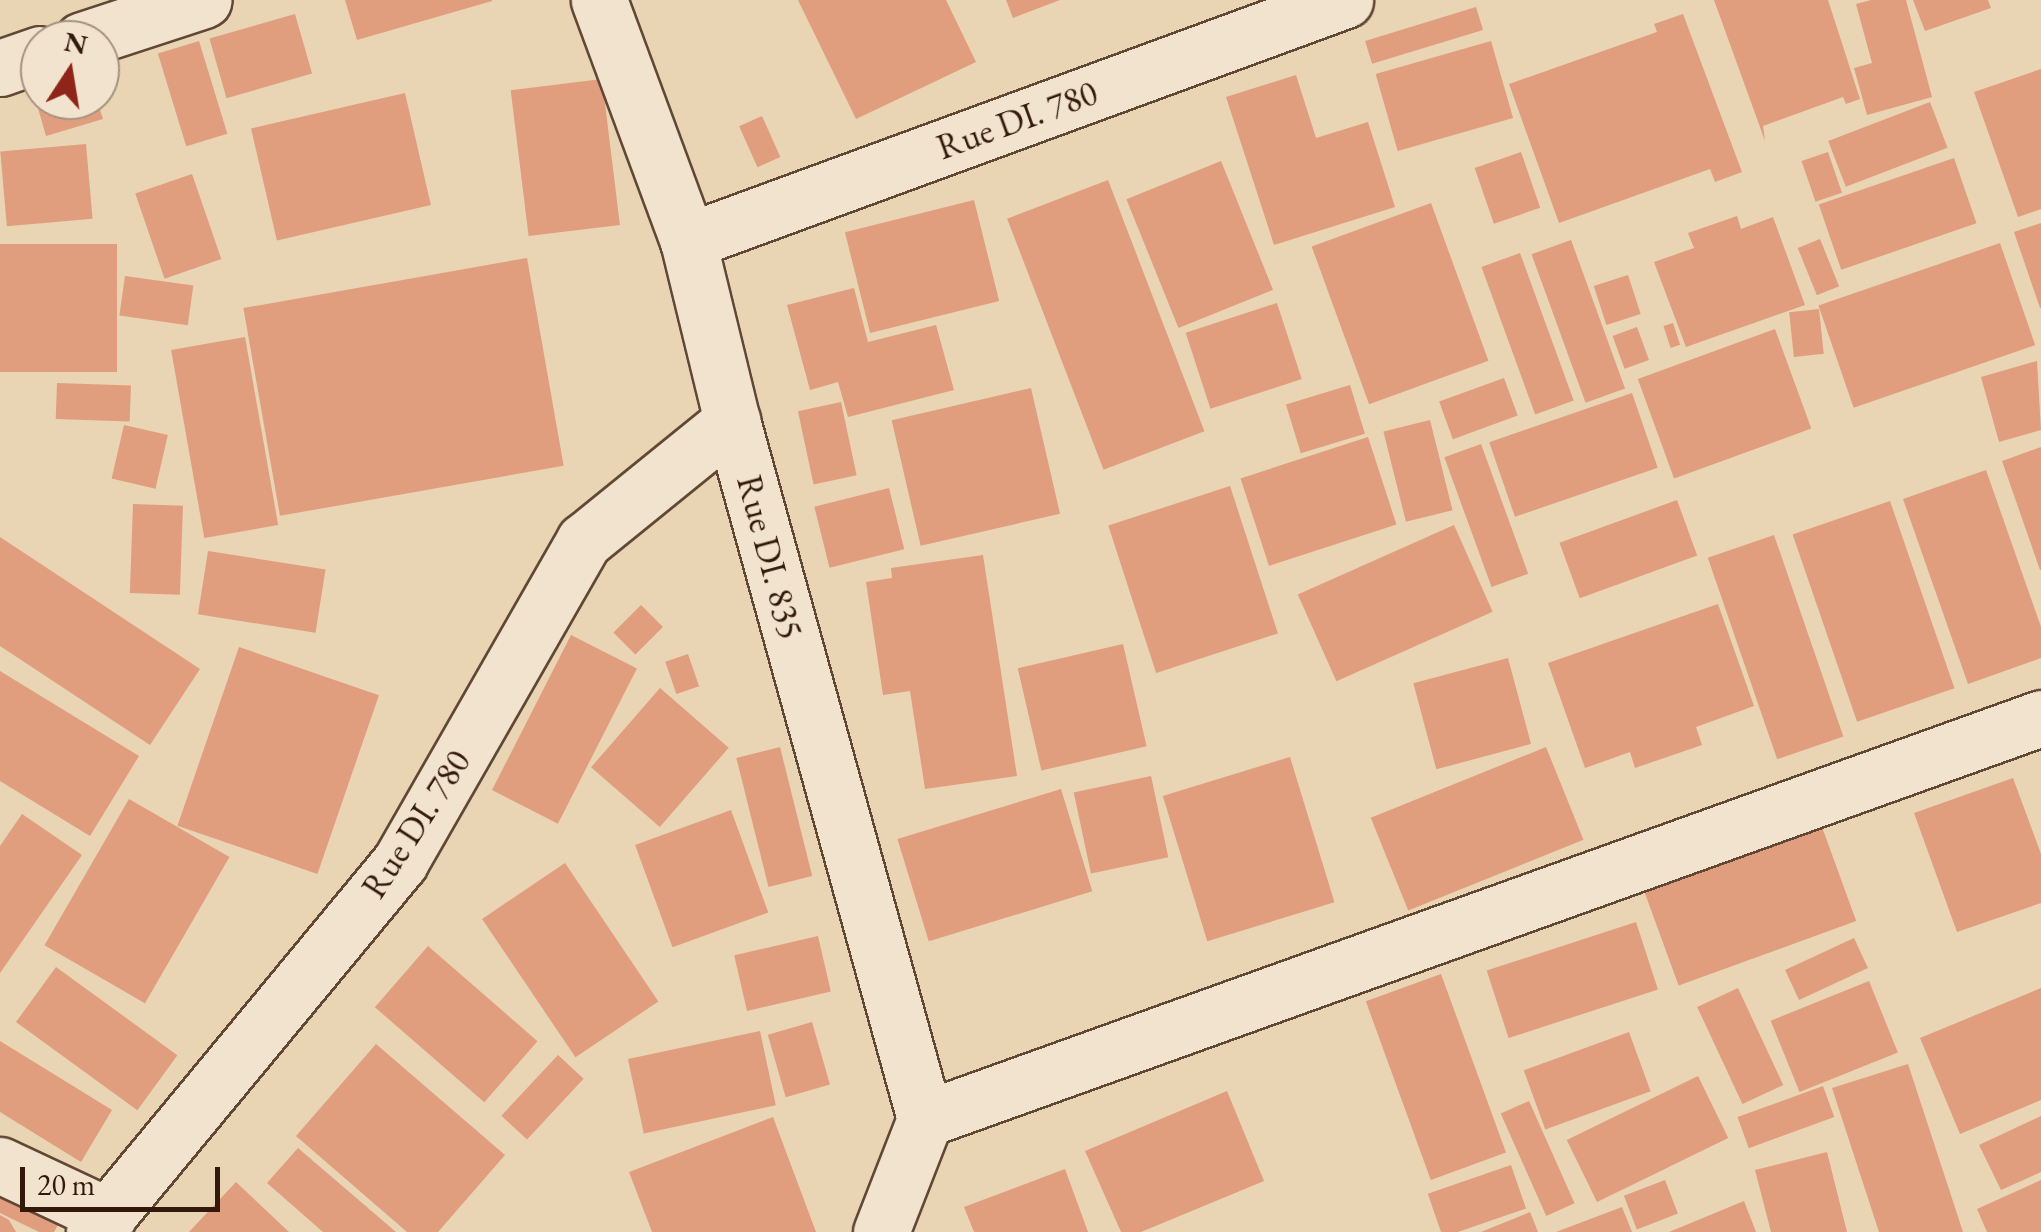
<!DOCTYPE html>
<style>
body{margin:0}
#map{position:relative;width:2041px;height:1232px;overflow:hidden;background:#e9d4b3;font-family:"EB Garamond",serif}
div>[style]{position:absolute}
.building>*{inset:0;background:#e09e7e;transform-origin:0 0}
.roads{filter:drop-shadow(2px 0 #604835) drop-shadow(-2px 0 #604835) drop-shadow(0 2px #604835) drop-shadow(0 -2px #604835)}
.street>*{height:55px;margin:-27.5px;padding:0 27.5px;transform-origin:27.5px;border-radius:27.5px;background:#f1e3ce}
.secondary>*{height:55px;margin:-27.5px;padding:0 27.5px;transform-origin:27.5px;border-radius:27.5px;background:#f1e3ce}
span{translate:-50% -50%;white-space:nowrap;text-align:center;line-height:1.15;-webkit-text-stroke:10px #f1e3ce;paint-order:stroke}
.street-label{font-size:35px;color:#33190b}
.north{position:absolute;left:20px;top:20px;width:100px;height:100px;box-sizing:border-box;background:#f1e3ce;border:2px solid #a59280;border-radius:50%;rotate:12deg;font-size:28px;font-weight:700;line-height:40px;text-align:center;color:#33190b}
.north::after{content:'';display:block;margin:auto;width:35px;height:45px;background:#8f2418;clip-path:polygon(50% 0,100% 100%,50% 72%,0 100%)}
.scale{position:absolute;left:20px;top:1167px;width:200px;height:45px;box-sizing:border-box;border:5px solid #33190b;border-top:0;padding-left:12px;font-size:30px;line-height:35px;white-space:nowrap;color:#33190b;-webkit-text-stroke:8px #f1e3ce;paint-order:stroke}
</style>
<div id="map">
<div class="building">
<i style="clip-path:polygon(345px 0,492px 0,492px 1px,357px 40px)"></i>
<i style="clip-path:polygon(798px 0,946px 0,976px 62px,856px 119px)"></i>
<i style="clip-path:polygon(1006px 0,1060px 0,1013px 18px)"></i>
<i style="clip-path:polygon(1714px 0,1828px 0,1860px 99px,1846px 104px,1843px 97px,1763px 126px,1765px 141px)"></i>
<i style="clip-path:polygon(1871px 0,1906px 0,1932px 97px,1867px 115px,1854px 68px,1872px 63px,1856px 4px)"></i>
<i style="clip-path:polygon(1913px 0,1988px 0,1991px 8px,1925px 31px)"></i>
<i style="left:1476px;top:7px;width:24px;height:116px;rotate:73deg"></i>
<i style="left:295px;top:14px;width:62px;height:89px;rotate:74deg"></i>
<i style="clip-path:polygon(1683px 14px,1742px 172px,1715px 182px,1710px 169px,1559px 223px,1509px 84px,1657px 32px,1654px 24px)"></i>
<i style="left:199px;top:41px;width:97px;height:43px;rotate:73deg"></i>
<i style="left:1491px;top:41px;width:80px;height:120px;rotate:74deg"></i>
<i style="clip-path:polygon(2041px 69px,2041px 209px,2018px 217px,1974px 92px)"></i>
<i style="clip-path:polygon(1296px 75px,1316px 138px,1368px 122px,1395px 207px,1274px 245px,1226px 97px)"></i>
<i style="left:602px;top:79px;width:147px;height:92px;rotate:83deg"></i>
<i style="clip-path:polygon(40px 81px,40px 100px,97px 100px,103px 119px,46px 136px,31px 84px)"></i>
<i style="left:405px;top:93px;width:115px;height:158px;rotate:77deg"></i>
<i style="left:1930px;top:102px;width:49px;height:109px;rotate:69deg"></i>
<i style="left:762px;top:116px;width:45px;height:25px;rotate:66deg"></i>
<i style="left:86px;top:144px;width:75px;height:86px;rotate:85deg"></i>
<i style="left:1521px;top:152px;width:59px;height:49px;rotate:71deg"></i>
<i style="left:1828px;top:152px;width:43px;height:28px;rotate:71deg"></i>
<i style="left:1954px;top:158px;width:69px;height:143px;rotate:71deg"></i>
<i style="left:1221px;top:161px;width:139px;height:102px;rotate:68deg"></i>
<i style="left:192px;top:174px;width:90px;height:60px;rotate:71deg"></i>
<i style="left:1108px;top:180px;width:269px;height:108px;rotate:69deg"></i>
<i style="left:974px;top:200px;width:104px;height:133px;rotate:76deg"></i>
<i style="left:1431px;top:203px;width:168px;height:127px;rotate:70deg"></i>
<i style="clip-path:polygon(1737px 216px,1741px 229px,1773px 217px,1805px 305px,1686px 347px,1654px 262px,1694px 248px,1688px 233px)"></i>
<i style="clip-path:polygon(2041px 223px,2041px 308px,2040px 308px,2014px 232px)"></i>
<i style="left:1820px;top:239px;width:51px;height:24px;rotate:68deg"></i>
<i style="left:1571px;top:240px;width:158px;height:42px;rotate:70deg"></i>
<i style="left:2000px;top:243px;width:108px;height:192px;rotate:71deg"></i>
<i style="left:0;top:244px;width:117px;height:128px"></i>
<i style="left:1520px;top:253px;width:157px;height:41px;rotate:70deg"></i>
<i style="left:527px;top:258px;width:211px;height:288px;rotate:80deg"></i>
<i style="left:1628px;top:275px;width:41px;height:36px;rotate:72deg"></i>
<i style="left:125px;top:276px;width:69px;height:40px;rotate:8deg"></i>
<i style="clip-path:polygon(854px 288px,868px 342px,936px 325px,954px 390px,848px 417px,838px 382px,810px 390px,787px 305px)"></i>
<i style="left:1277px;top:303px;width:80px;height:96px;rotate:72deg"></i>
<i style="left:1819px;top:309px;width:45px;height:30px;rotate:84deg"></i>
<i style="left:1673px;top:323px;width:23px;height:10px;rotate:72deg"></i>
<i style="left:1637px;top:327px;width:35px;height:26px;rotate:70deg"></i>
<i style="left:1775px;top:329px;width:106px;height:146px;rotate:70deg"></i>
<i style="left:245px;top:337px;width:191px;height:75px;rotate:80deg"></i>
<i style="clip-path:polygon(2037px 361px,2041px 430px,1999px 442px,1981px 377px)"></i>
<i style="left:1504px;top:378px;width:40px;height:69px;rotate:70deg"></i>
<i style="left:57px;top:383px;width:74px;height:36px;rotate:2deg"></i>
<i style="left:1350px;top:385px;width:51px;height:67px;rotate:73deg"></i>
<i style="left:1031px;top:388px;width:129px;height:143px;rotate:77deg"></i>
<i style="left:1632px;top:393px;width:79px;height:151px;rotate:71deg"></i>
<i style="left:841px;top:402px;width:75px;height:44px;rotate:78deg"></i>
<i style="left:1430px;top:420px;width:93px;height:48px;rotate:76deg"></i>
<i style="left:124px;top:425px;width:45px;height:55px;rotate:13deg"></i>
<i style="left:1368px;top:437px;width:92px;height:134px;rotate:72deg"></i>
<i style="left:1481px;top:444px;width:138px;height:39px;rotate:70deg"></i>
<i style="clip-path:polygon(2041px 447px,2041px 570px,2040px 570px,2002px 461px)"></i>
<i style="clip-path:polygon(1986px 470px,2041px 627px,2041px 658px,1968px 684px,1903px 499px)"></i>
<i style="left:1230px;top:486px;width:155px;height:128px;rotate:72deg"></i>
<i style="left:889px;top:488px;width:63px;height:77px;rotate:76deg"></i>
<i style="left:1677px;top:500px;width:59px;height:125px;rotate:70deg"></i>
<i style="left:1890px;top:501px;width:198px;height:103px;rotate:71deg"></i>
<i style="left:133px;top:504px;width:50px;height:89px;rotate:2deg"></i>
<i style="left:1454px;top:525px;width:95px;height:171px;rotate:66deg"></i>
<i style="left:1774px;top:535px;width:213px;height:70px;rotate:71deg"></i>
<i style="clip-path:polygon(0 537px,200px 669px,150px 745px,0 646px)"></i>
<i style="left:208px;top:551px;width:119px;height:64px;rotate:9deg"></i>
<i style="clip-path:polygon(983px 555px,1017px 776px,925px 789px,910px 691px,883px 695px,866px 582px,892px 578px,891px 568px)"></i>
<i style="clip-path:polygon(1718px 604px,1754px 706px,1696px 727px,1702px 745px,1635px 768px,1630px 752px,1585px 768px,1548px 663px)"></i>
<i style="left:641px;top:605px;width:31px;height:39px;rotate:45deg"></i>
<i style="left:571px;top:635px;width:74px;height:174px;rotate:27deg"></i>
<i style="left:1123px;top:644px;width:105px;height:108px;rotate:77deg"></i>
<i style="left:239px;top:647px;width:148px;height:189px;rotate:19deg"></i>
<i style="left:688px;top:654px;width:34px;height:24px;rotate:71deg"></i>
<i style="left:1508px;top:658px;width:89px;height:98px;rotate:75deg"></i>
<i style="clip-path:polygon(0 671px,139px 756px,90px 836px,0 781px)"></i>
<i style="left:660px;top:688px;width:91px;height:105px;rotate:41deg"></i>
<i style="left:780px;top:747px;width:133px;height:45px;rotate:76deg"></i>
<i style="left:1546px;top:747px;width:100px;height:189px;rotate:68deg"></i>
<i style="left:1290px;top:757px;width:152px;height:133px;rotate:73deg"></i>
<i style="left:1151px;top:776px;width:83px;height:79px;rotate:78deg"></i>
<i style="clip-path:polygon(2013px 778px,2041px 854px,2041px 903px,1957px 932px,1914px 813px)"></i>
<i style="left:1061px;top:789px;width:107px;height:171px;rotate:73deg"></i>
<i style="left:129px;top:799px;width:116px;height:169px;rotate:30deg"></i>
<i style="left:731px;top:810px;width:109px;height:102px;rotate:70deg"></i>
<i style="clip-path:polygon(22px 814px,82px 855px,0 973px,0 846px)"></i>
<i style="left:1822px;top:827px;width:100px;height:189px;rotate:70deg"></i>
<i style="left:565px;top:863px;width:167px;height:100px;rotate:56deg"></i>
<i style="left:1636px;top:922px;width:71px;height:157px;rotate:72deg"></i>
<i style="left:818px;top:936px;width:57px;height:86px;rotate:77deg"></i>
<i style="left:1854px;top:938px;width:33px;height:76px;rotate:65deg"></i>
<i style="left:428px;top:946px;width:145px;height:81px;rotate:41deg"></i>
<i style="left:56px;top:967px;width:150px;height:68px;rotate:36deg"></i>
<i style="left:1441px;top:974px;width:190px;height:80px;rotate:70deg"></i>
<i style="left:1869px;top:981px;width:77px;height:106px;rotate:68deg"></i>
<i style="left:1738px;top:988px;width:107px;height:45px;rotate:65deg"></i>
<i style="clip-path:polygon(2041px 988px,2041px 1100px,1960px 1134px,1920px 1038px)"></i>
<i style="left:812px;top:1022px;width:65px;height:46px;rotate:74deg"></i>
<i style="left:760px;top:1031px;width:76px;height:135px;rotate:78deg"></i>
<i style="left:1629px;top:1032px;width:63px;height:112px;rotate:70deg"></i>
<i style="clip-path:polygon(0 1041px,112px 1110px,81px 1162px,0 1112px)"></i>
<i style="clip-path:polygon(376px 1044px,505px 1155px,438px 1232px,407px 1232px,296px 1136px)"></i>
<i style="left:558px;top:1055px;width:35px;height:83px;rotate:43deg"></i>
<i style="clip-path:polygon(1908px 1064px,1963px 1232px,1879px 1232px,1832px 1088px)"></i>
<i style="left:1698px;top:1076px;width:69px;height:146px;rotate:64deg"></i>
<i style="left:1823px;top:1086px;width:33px;height:91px;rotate:70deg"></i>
<i style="clip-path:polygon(1227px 1091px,1264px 1181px,1141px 1232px,1121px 1232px,1085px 1151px)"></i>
<i style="left:1529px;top:1101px;width:112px;height:31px;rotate:66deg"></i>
<i style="clip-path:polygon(2041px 1116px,2041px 1172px,2001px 1190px,1979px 1145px)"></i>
<i style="clip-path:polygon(773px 1117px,816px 1232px,652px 1232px,629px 1172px)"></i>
<i style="clip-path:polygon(298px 1148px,396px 1232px,323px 1232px,267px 1183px)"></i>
<i style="clip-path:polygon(1827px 1152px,1847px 1232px,1771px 1232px,1755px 1170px)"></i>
<i style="left:1511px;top:1165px;width:46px;height:88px;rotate:71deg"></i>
<i style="clip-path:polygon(1065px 1169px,1088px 1232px,974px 1232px,964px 1207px)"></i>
<i style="clip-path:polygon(0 1175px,67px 1208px,54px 1232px,39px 1232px,0 1213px)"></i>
<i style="left:1665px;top:1180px;width:36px;height:44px;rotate:69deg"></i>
<i style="clip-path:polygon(2041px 1180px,2041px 1232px,1987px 1232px,1977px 1209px)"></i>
<i style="clip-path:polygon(236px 1182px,289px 1232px,189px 1232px)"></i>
<i style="clip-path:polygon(1744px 1201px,1756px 1232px,1669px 1232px)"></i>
<i style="clip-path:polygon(1622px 1207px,1632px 1232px,1556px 1232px)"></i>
<i style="clip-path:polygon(1530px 1212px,1538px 1232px,1481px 1232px)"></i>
<i style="clip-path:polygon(0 1215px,9px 1220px,16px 1232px,0 1232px)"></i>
</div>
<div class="roads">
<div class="street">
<i style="left:82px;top:40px;width:128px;rotate:-18.2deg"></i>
<i style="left:0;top:68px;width:42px;rotate:-19.3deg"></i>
<i style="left:688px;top:241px;width:700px;rotate:-20.14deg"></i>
<i style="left:732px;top:421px;width:724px;rotate:74.54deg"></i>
<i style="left:0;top:1165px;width:120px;rotate:25.1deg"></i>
<i style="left:881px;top:1232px;width:121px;rotate:-68.7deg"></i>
<i style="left:925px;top:1119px;width:1186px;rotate:-19.76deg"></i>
</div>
<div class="secondary">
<i style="left:94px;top:1232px;width:480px;rotate:-50.4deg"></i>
<i style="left:400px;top:862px;width:370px;rotate:-60.2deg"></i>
<i style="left:584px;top:541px;width:191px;rotate:-39deg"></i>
<i style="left:732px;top:421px;width:185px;rotate:-103.7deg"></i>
<i style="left:688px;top:241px;width:257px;rotate:-110.3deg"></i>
</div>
</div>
<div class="street-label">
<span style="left:1017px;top:120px;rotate:-20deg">Rue DI. 780</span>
<span style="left:770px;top:557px;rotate:75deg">Rue DI. 835</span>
<span style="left:416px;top:824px;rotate:-57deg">Rue DI. 780</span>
</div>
<div class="north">N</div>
<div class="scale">20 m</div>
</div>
